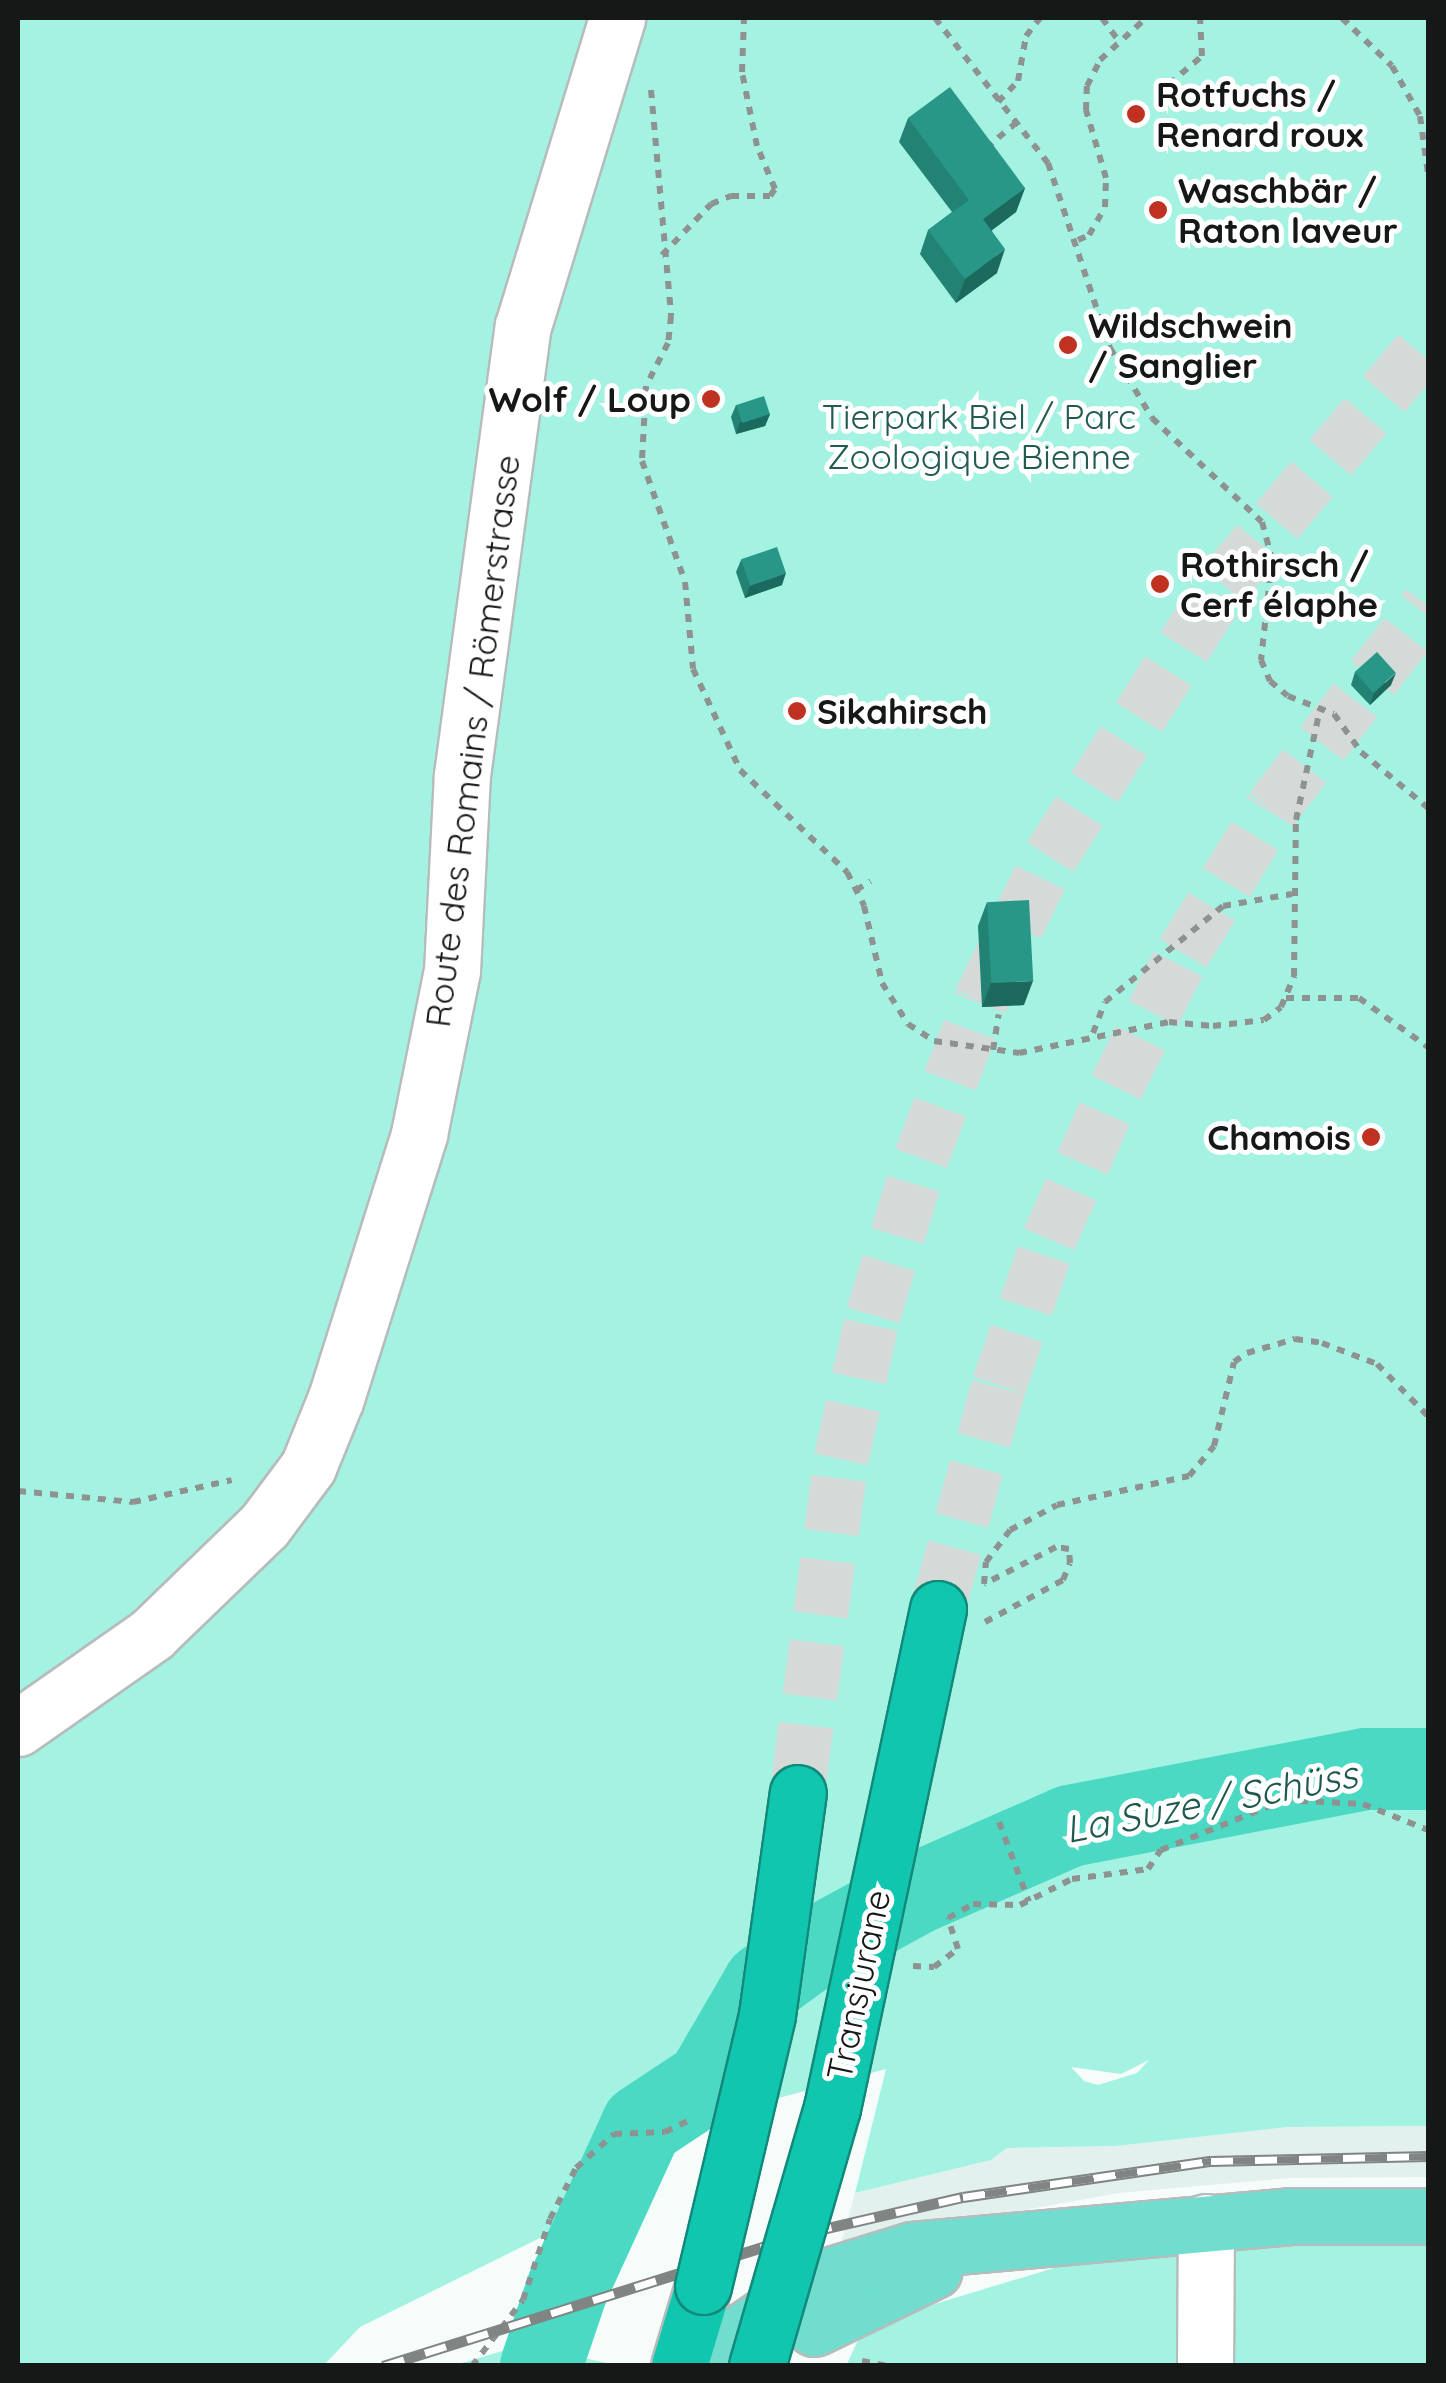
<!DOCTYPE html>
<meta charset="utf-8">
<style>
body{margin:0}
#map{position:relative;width:1446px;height:2383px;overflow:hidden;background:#f5fcfa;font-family:Quicksand,sans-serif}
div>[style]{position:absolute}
.built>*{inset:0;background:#e2f1ee}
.green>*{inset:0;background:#a4f2e2}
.river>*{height:82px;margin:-41px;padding:0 41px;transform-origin:41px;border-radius:41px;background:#4bd9c3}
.highway-tunnel>*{height:55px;margin-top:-27.5px;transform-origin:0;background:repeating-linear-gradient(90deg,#d3dad8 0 55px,transparent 0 83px)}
.path>*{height:6px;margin-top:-3px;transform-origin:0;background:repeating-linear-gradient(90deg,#8e9392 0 8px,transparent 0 16px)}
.roads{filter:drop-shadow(2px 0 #b6bcbb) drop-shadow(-2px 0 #b6bcbb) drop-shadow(0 2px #b6bcbb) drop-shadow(0 -2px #b6bcbb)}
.minor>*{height:55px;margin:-27.5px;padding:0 27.5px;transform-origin:27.5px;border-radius:27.5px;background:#fff}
.major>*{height:55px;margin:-27.5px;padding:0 27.5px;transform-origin:27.5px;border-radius:27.5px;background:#70ddcf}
.highway>*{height:55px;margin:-27.5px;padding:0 27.5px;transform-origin:27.5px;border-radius:27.5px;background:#11c6af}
.rail>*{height:11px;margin-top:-5.5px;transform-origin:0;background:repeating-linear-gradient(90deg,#fff 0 22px,#808584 0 44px);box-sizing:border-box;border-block:2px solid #808584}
.bridges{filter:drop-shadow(2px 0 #12897a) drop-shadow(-2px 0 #12897a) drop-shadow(0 2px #12897a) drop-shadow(0 -2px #12897a)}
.highway-bridge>*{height:55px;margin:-27.5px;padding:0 27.5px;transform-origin:27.5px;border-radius:27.5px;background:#11c6af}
.wall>*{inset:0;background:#228274}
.shaded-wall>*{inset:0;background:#1c6a5e}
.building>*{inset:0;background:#289787;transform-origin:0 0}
.dots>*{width:28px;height:28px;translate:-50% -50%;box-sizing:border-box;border:5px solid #fff;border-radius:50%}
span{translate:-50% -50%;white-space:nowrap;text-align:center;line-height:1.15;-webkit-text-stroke:10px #fff;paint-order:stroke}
.poi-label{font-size:35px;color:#151817;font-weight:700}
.left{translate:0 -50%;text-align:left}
.right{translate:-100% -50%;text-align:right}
.park-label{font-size:35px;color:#225b51}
.street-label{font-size:35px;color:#151817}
.water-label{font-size:38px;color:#1e584e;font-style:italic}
.frame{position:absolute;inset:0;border:20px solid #151817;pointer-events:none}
</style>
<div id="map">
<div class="built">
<i style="clip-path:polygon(1428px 2126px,1428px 2177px,1290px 2178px,1119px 2193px,841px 2243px,855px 2193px,991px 2160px,1007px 2148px,1116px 2146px,1288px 2127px)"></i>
</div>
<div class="green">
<i style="clip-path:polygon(evenodd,18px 18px,1428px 18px,1428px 2126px,1288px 2127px,1116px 2146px,1007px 2148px,991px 2160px,855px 2193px,886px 2069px,723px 2113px,554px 2231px,360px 2327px,324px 2365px,18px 2365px,18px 18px,1149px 2060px,1137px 2073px,1098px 2085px,1084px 2081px,1071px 2067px,1121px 2074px,1149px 2060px)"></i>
<i style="clip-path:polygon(1428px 2216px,1428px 2365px,846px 2366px,865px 2325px,1206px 2222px)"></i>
<i style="clip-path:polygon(523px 2345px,612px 2364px,455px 2365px)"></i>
</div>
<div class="river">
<i style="left:541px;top:2366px;width:81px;rotate:-71.3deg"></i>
<i style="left:567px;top:2289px;width:180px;rotate:-65.4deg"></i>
<i style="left:642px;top:2125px;width:78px;rotate:-33.5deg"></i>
<i style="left:707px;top:2082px;width:113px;rotate:-59.8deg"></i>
<i style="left:764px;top:1984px;width:51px;rotate:-36.2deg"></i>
<i style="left:805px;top:1954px;width:125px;rotate:-28.6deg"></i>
<i style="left:915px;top:1894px;width:169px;rotate:-23.7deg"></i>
<i style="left:1070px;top:1826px;width:301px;rotate:-10.9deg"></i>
<i style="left:1366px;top:1769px;width:62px"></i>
</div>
<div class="highway-tunnel">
<i style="left:940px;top:1600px;width:223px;rotate:-74.7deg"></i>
<i style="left:999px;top:1385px;width:154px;rotate:-71.1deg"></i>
<i style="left:1049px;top:1239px;width:166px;rotate:-66.2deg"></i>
<i style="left:1116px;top:1087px;width:150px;rotate:-63.4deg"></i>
<i style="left:1183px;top:953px;width:169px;rotate:-58.6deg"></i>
<i style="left:1271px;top:809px;width:257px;rotate:-52.3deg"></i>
<i style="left:799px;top:1779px;width:323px;rotate:-82.5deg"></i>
<i style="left:841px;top:1459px;width:148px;rotate:-77.5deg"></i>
<i style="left:873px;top:1315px;width:164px;rotate:-73deg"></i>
<i style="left:921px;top:1158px;width:168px;rotate:-69.4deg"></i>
<i style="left:980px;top:1001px;width:160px;rotate:-64.1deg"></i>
<i style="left:1050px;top:857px;width:323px;rotate:-57.6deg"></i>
<i style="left:1223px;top:584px;width:318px;rotate:-49.8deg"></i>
</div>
<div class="path">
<i style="left:935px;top:18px;width:184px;rotate:52.1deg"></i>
<i style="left:1048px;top:163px;width:195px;rotate:71.5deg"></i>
<i style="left:1110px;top:348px;width:82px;rotate:59deg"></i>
<i style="left:1152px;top:418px;width:151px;rotate:43.4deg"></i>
<i style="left:1262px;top:522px;width:38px;rotate:75deg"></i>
<i style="left:1272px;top:559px;width:102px;rotate:96.2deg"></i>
<i style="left:1261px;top:660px;width:23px;rotate:67deg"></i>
<i style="left:1270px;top:681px;width:23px;rotate:40deg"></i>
<i style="left:1288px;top:696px;width:49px;rotate:21.4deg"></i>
<i style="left:1334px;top:714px;width:47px;rotate:54.6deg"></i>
<i style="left:1361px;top:752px;width:87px;rotate:39.9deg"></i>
<i style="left:1102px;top:18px;width:29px;rotate:54deg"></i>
<i style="left:1342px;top:18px;width:69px;rotate:43.8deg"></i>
<i style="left:1392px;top:66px;width:57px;rotate:60.8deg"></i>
<i style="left:1420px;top:116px;width:59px;rotate:82.1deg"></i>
<i style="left:1169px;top:84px;width:43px;rotate:-40.3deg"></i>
<i style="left:1202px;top:56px;width:38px;rotate:-93deg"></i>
<i style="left:651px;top:90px;width:227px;rotate:84.9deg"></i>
<i style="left:671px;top:316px;width:27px;rotate:96deg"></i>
<i style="left:668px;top:343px;width:48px;rotate:117.1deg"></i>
<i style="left:646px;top:386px;width:75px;rotate:93.1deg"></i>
<i style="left:642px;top:461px;width:128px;rotate:70.4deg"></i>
<i style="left:685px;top:582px;width:87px;rotate:84.7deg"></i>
<i style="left:693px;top:669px;width:111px;rotate:65deg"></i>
<i style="left:740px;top:770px;width:148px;rotate:43.6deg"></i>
<i style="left:847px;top:872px;width:38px;rotate:63deg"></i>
<i style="left:864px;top:906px;width:79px;rotate:76.8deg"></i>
<i style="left:882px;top:983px;width:49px;rotate:57.6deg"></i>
<i style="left:908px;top:1024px;width:31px;rotate:33deg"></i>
<i style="left:934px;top:1041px;width:86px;rotate:8deg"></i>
<i style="left:1019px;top:1053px;width:153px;rotate:-11.7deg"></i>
<i style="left:1169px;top:1022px;width:44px;rotate:5.2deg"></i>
<i style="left:1213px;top:1026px;width:51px;rotate:-6.7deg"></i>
<i style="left:1264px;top:1020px;width:21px;rotate:-37deg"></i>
<i style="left:1281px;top:1007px;width:34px;rotate:-67deg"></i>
<i style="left:1294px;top:976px;width:156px;rotate:-89.3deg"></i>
<i style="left:1296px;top:820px;width:114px;rotate:-77.8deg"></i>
<i style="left:998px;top:102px;width:29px;rotate:-46deg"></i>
<i style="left:1018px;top:81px;width:46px;rotate:-79.9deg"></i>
<i style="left:1026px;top:36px;width:23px;rotate:-52deg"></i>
<i style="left:986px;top:148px;width:39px;rotate:-40deg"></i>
<i style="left:1078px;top:240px;width:12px;rotate:-24deg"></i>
<i style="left:1089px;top:235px;width:32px;rotate:-60deg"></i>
<i style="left:1105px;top:207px;width:29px;rotate:-88deg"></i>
<i style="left:1106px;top:178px;width:71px;rotate:-106.4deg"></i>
<i style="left:1086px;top:110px;width:24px;rotate:-88deg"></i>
<i style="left:1087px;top:86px;width:29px;rotate:-63deg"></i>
<i style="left:1100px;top:60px;width:62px;rotate:-42.4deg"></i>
<i style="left:662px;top:255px;width:71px;rotate:-46.1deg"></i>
<i style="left:711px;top:204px;width:22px;rotate:-22deg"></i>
<i style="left:731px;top:196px;width:39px"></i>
<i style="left:770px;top:196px;width:9px;rotate:-54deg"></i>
<i style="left:775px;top:189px;width:47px;rotate:-112.7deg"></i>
<i style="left:757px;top:146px;width:76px;rotate:-101.5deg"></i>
<i style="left:742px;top:72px;width:54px;rotate:-87.9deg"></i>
<i style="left:856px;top:890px;width:17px;rotate:-31deg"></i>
<i style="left:1286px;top:998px;width:73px"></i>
<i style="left:1359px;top:998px;width:85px;rotate:35.4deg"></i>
<i style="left:1093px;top:1033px;width:33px;rotate:-69deg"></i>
<i style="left:1105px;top:1002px;width:152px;rotate:-39.1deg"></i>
<i style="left:1223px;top:906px;width:70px;rotate:-9.9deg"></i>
<i style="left:993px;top:1050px;width:36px;rotate:-81deg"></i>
<i style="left:18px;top:1491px;width:116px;rotate:5.5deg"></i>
<i style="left:133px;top:1502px;width:101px;rotate:-12.5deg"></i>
<i style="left:985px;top:1622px;width:89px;rotate:-28.3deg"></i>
<i style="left:1063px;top:1580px;width:18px;rotate:-68deg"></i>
<i style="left:1070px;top:1563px;width:14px;rotate:-94deg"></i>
<i style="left:1069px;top:1549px;width:13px;rotate:-171deg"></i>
<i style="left:1056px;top:1547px;width:81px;rotate:152.8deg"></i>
<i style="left:984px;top:1584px;width:22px;rotate:-85deg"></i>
<i style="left:986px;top:1562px;width:40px;rotate:-53deg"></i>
<i style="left:1010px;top:1530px;width:53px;rotate:-28deg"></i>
<i style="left:1057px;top:1505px;width:135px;rotate:-12.4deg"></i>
<i style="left:1189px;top:1476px;width:39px;rotate:-50deg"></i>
<i style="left:1214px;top:1446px;width:86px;rotate:-76.6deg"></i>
<i style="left:1234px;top:1362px;width:16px;rotate:-35deg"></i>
<i style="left:1247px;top:1353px;width:50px;rotate:-16.3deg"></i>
<i style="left:1295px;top:1339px;width:27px;rotate:8deg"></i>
<i style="left:1322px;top:1343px;width:59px;rotate:20.9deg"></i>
<i style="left:1377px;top:1364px;width:73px;rotate:45.6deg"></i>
<i style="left:999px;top:1822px;width:85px;rotate:69.4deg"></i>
<i style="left:913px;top:1966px;width:21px;rotate:3deg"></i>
<i style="left:934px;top:1967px;width:30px;rotate:-37deg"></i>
<i style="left:958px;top:1949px;width:33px;rotate:-108deg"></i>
<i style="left:948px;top:1918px;width:29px;rotate:-29deg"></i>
<i style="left:973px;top:1904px;width:47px;rotate:1.2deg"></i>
<i style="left:1020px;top:1905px;width:58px;rotate:-26.6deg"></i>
<i style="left:1072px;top:1879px;width:77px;rotate:-7.5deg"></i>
<i style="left:1148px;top:1869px;width:23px;rotate:-56deg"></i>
<i style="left:1161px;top:1850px;width:133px;rotate:-22.1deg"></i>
<i style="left:1284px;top:1800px;width:79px;rotate:2.9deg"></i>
<i style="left:1363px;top:1804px;width:70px;rotate:21.8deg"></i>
<i style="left:862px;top:2361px;width:26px;rotate:11deg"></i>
<i style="left:472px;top:2366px;width:83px;rotate:-52.3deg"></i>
<i style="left:523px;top:2300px;width:85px;rotate:-71.6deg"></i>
<i style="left:550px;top:2219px;width:57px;rotate:-63deg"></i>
<i style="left:576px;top:2168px;width:51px;rotate:-41.8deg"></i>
<i style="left:614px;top:2134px;width:51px;rotate:-2.2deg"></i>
<i style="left:665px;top:2132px;width:25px;rotate:-26deg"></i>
</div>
<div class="roads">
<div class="minor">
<i style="left:18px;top:1728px;width:164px;rotate:-35deg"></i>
<i style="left:152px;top:1634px;width:156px;rotate:-44deg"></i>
<i style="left:264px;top:1526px;width:74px;rotate:-53.3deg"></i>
<i style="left:308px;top:1467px;width:74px;rotate:-67.9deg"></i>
<i style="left:336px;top:1398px;width:277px;rotate:-72.5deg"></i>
<i style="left:419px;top:1134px;width:166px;rotate:-78.6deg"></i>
<i style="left:452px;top:971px;width:196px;rotate:-87.1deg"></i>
<i style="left:462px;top:775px;width:453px;rotate:-82.3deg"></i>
<i style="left:523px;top:326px;width:322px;rotate:-73deg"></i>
<i style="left:1205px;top:2366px;width:144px;rotate:-89.6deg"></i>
</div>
<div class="major">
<i style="left:814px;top:2328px;width:133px;rotate:-25.8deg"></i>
<i style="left:692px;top:2366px;width:156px;rotate:-34.3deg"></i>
<i style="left:821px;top:2278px;width:95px;rotate:-17.1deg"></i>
<i style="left:912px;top:2250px;width:380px;rotate:-5.1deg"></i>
<i style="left:1290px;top:2216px;width:138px"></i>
</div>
<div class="highway">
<i style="left:679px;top:2366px;width:84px;rotate:-73.3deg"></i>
</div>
</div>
<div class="rail">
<i style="left:383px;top:2366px;width:448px;rotate:-17.4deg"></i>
<i style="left:810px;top:2232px;width:157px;rotate:-12.9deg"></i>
<i style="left:963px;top:2197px;width:251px;rotate:-8.3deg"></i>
<i style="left:1211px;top:2161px;width:217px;rotate:-1.3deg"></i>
</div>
<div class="bridges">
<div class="highway-bridge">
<i style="left:703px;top:2286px;width:278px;rotate:-76.7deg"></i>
<i style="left:767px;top:2015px;width:224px;rotate:-82.1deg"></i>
<i style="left:757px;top:2366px;width:269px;rotate:-73.8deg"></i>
<i style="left:832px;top:2108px;width:510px;rotate:-78.01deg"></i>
</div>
</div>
<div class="wall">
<i style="clip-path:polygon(908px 118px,1025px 188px,1016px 212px,992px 230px,997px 273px,956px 303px,920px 254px,928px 230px,952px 212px,899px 142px)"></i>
<i style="clip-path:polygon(736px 405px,770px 414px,765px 426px,736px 434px,731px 417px)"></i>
<i style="clip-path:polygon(741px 560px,782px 585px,745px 598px,736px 572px)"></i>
<i style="clip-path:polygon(1355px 672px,1391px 685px,1370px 705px,1351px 685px)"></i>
<i style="clip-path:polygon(987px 902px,1024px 1005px,982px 1007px,978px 926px)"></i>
</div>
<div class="shaded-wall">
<i style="clip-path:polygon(1025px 188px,1016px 212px,975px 243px,983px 219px)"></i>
<i style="clip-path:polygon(1005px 249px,997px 273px,956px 303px,965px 279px)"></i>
<i style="clip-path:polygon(770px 414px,765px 426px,736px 434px,740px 422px)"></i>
<i style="clip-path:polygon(786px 573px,782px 585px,745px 598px,750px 585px)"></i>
<i style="clip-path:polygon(1396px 673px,1391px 685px,1370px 705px,1374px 693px)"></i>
<i style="clip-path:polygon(1033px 981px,1024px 1005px,982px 1007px,991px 983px)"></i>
</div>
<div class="building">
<i style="clip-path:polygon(950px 87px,1025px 188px,983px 219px,1005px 249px,965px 279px,928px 230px,969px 200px,908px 118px)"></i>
<i style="left:764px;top:396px;width:19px;height:29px;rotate:72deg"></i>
<i style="left:777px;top:547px;width:28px;height:38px;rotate:71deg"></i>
<i style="left:1377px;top:652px;width:28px;height:30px;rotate:48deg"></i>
<i style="left:1029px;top:900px;width:81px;height:42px;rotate:87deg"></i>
</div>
<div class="dots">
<i style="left:1136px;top:114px;background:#bf3222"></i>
<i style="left:1158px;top:210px;background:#bf3222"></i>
<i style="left:1068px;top:345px;background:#bf3222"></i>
<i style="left:711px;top:399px;background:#bf3222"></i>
<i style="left:1160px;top:584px;background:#bf3222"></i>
<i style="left:797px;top:711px;background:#bf3222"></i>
<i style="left:1371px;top:1137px;background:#bf3222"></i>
</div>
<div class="poi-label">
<span class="left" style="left:1156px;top:114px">Rotfuchs /<br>Renard roux</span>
<span class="left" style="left:1178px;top:210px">Waschbär /<br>Raton laveur</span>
<span class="left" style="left:1088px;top:345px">Wildschwein<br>/ Sanglier</span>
<span class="right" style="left:691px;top:399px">Wolf / Loup</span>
<span class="left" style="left:1180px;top:584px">Rothirsch /<br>Cerf élaphe</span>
<span class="left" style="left:817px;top:711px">Sikahirsch</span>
<span class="right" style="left:1351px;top:1137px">Chamois</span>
</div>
<div class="park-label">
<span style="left:979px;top:436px">Tierpark Biel / Parc<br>Zoologique Bienne</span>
</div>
<div class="street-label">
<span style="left:472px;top:741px;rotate:-83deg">Route des Romains / Römerstrasse</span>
<span style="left:858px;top:1985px;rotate:-78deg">Transjurane</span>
</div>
<div class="water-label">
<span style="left:1211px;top:1802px;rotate:-11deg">La Suze / Schüss</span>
</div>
<div class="frame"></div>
</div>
